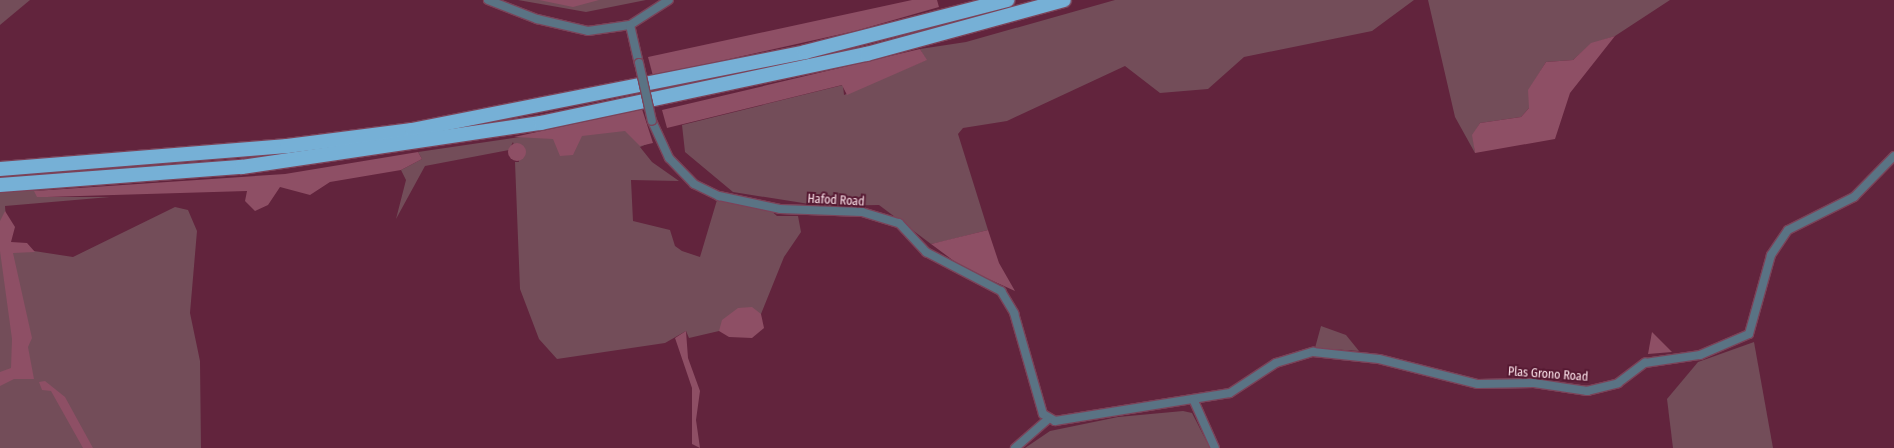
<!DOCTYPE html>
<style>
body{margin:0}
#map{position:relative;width:1894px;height:448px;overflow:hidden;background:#62243d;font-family:"Fira Sans Condensed",sans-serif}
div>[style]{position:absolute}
.green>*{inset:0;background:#734d59}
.forest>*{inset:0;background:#8e4f65}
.round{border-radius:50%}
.roads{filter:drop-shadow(1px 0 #7b4359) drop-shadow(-1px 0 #7b4359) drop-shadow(0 1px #7b4359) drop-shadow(0 -1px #7b4359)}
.minor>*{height:8px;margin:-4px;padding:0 4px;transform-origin:4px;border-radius:4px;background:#5a7384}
.trunk>*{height:14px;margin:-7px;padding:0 7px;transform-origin:7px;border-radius:7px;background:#76b0d6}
.bridges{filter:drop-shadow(1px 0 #7b4359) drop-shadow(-1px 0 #7b4359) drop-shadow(0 1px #7b4359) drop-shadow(0 -1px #7b4359)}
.minor-bridge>*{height:8px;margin:-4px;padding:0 4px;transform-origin:4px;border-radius:4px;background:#5a7384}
span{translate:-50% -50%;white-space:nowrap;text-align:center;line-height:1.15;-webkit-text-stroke:4px #561932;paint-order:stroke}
.street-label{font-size:12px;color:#fee6ed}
</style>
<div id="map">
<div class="green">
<i style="clip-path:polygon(0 0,30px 0,0 25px)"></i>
<i style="clip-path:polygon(518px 0,646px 0,586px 12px)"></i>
<i style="clip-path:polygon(1115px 0,1414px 0,1372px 31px,1244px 57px,1208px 89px,1160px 93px,1125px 66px,1007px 121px,963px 128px,958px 134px,988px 230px,945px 241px,931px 244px,879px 205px,822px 206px,733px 192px,685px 152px,682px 125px,843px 85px,844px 95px,926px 60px,920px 49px,966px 42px)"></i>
<i style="clip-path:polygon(1428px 0,1670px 0,1615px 36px,1591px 44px,1573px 60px,1546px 62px,1529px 90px,1529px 108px,1521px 117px,1480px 123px,1473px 135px,1475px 153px,1455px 117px)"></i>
<i style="clip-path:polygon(635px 120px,647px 144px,640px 147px,652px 162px,679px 181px,631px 180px,633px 221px,670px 230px,675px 246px,682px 251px,700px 257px,717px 200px,769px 209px,777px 216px,798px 216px,801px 232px,784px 257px,761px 314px,719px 331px,689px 338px,686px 331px,665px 343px,557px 359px,539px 339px,520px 289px,515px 162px,519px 162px,513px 142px,509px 150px,425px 166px,396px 219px,406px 180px,401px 170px,422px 159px,418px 152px)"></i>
<i style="clip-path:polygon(61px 188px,35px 191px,47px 197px,110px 197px,5px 206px,8px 247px,73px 257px,175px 207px,188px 210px,197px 231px,190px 313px,200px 361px,201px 448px,0 448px,0 191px)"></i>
<i style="clip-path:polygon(1321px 326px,1346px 335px,1359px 351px,1315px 348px)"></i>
<i style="clip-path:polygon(1754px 342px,1773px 448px,1673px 448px,1667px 399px,1698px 362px)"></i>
<i style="clip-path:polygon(1183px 411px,1192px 413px,1210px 448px,1025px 448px,1050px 431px,1118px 417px)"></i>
</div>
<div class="forest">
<i style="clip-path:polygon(539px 0,599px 0,573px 7px)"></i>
<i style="clip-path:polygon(912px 0,937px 0,939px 7px,855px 31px,653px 76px,648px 57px)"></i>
<i style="clip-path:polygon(1615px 36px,1570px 93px,1555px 139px,1475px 153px,1472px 135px,1480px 123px,1521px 117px,1529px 108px,1528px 90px,1546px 62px,1573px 60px,1591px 43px)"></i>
<i style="clip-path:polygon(920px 49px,927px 60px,847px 95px,842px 85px,667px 128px,662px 110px)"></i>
<i style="clip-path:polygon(642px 109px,653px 143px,640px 146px,625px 131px,582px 136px,573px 155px,560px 156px,553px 139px,514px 137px)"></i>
<i class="round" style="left:508px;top:143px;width:18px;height:18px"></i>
<i style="clip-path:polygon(418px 152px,422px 159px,401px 170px,330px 182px,310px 195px,280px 187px,268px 205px,255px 211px,245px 201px,247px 191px,47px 197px,37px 197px,34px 191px,285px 174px)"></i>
<i style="clip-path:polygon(5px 211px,15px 227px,11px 242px,27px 243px,35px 252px,13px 253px,32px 338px,28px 347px,34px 379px,14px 379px,0 386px,0 372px,11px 368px,12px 339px,0 251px,0 221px)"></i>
<i style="clip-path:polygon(988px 230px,999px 263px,1015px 291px,962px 267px,931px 244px)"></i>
<i style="clip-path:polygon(752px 307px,761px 314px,764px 328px,752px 338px,729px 337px,719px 331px,722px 320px,738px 308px)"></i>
<i style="clip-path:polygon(686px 331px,688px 358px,700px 391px,696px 420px,700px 448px,692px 444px,692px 388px,675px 338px)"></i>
<i style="clip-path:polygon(1652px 332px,1672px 352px,1648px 354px)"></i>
<i style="clip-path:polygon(45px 381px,65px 397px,93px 448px,83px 448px,51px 391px,42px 390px,39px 382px)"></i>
</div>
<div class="roads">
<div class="minor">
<i style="left:488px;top:0;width:53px;rotate:21.2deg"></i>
<i style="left:537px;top:19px;width:52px;rotate:13.2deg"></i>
<i style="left:588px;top:31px;width:42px;rotate:-8.1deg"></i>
<i style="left:630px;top:25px;width:46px;rotate:-32.7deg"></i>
<i style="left:630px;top:25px;width:39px;rotate:77deg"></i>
<i style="left:652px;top:121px;width:41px;rotate:65.3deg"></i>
<i style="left:669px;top:158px;width:36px;rotate:46deg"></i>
<i style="left:694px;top:184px;width:28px;rotate:26deg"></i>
<i style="left:719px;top:196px;width:62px;rotate:12deg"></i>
<i style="left:780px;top:209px;width:82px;rotate:2.1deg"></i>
<i style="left:862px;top:212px;width:39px;rotate:17deg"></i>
<i style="left:899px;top:223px;width:40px;rotate:47deg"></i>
<i style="left:926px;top:252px;width:85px;rotate:27.5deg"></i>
<i style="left:1001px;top:291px;width:26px;rotate:59deg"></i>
<i style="left:1014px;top:313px;width:105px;rotate:74deg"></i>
<i style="left:1043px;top:414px;width:14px;rotate:30deg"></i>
<i style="left:1055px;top:421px;width:177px;rotate:-9.1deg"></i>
<i style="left:1230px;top:393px;width:55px;rotate:-33.1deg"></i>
<i style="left:1276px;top:363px;width:39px;rotate:-17deg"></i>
<i style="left:1313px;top:352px;width:66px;rotate:6.1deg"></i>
<i style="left:1379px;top:359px;width:102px;rotate:14.2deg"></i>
<i style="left:1478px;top:384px;width:56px;rotate:-1deg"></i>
<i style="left:1534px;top:383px;width:54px;rotate:8.6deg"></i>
<i style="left:1587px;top:391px;width:32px;rotate:-14deg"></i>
<i style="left:1618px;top:383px;width:34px;rotate:-37deg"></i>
<i style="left:1645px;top:363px;width:56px;rotate:-8.3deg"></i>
<i style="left:1700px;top:355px;width:53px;rotate:-23.2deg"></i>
<i style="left:1749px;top:334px;width:82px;rotate:-74.4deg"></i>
<i style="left:1771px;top:255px;width:30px;rotate:-56deg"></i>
<i style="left:1788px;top:230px;width:74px;rotate:-26.6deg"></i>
<i style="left:1854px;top:197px;width:57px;rotate:-45.7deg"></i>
<i style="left:1194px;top:401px;width:51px;rotate:65.9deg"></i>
<i style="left:1015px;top:448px;width:43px;rotate:-41.2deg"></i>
</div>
<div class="trunk">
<i style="left:0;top:169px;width:288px;rotate:-4.6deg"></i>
<i style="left:287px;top:146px;width:126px;rotate:-7.3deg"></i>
<i style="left:412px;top:130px;width:401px;rotate:-11.2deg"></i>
<i style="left:805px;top:52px;width:209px;rotate:-14.4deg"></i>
<i style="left:0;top:185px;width:243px;rotate:-4.3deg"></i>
<i style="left:242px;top:167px;width:302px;rotate:-8.4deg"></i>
<i style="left:541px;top:123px;width:333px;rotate:-12deg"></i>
<i style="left:867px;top:54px;width:204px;rotate:-15.3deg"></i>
</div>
</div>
<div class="bridges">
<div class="minor-bridge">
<i style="left:639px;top:63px;width:59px;rotate:77.4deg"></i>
</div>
</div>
<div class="street-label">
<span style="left:836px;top:201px;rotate:3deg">Hafod Road</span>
<span style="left:1548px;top:375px;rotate:4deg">Plas Grono Road</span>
</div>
</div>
